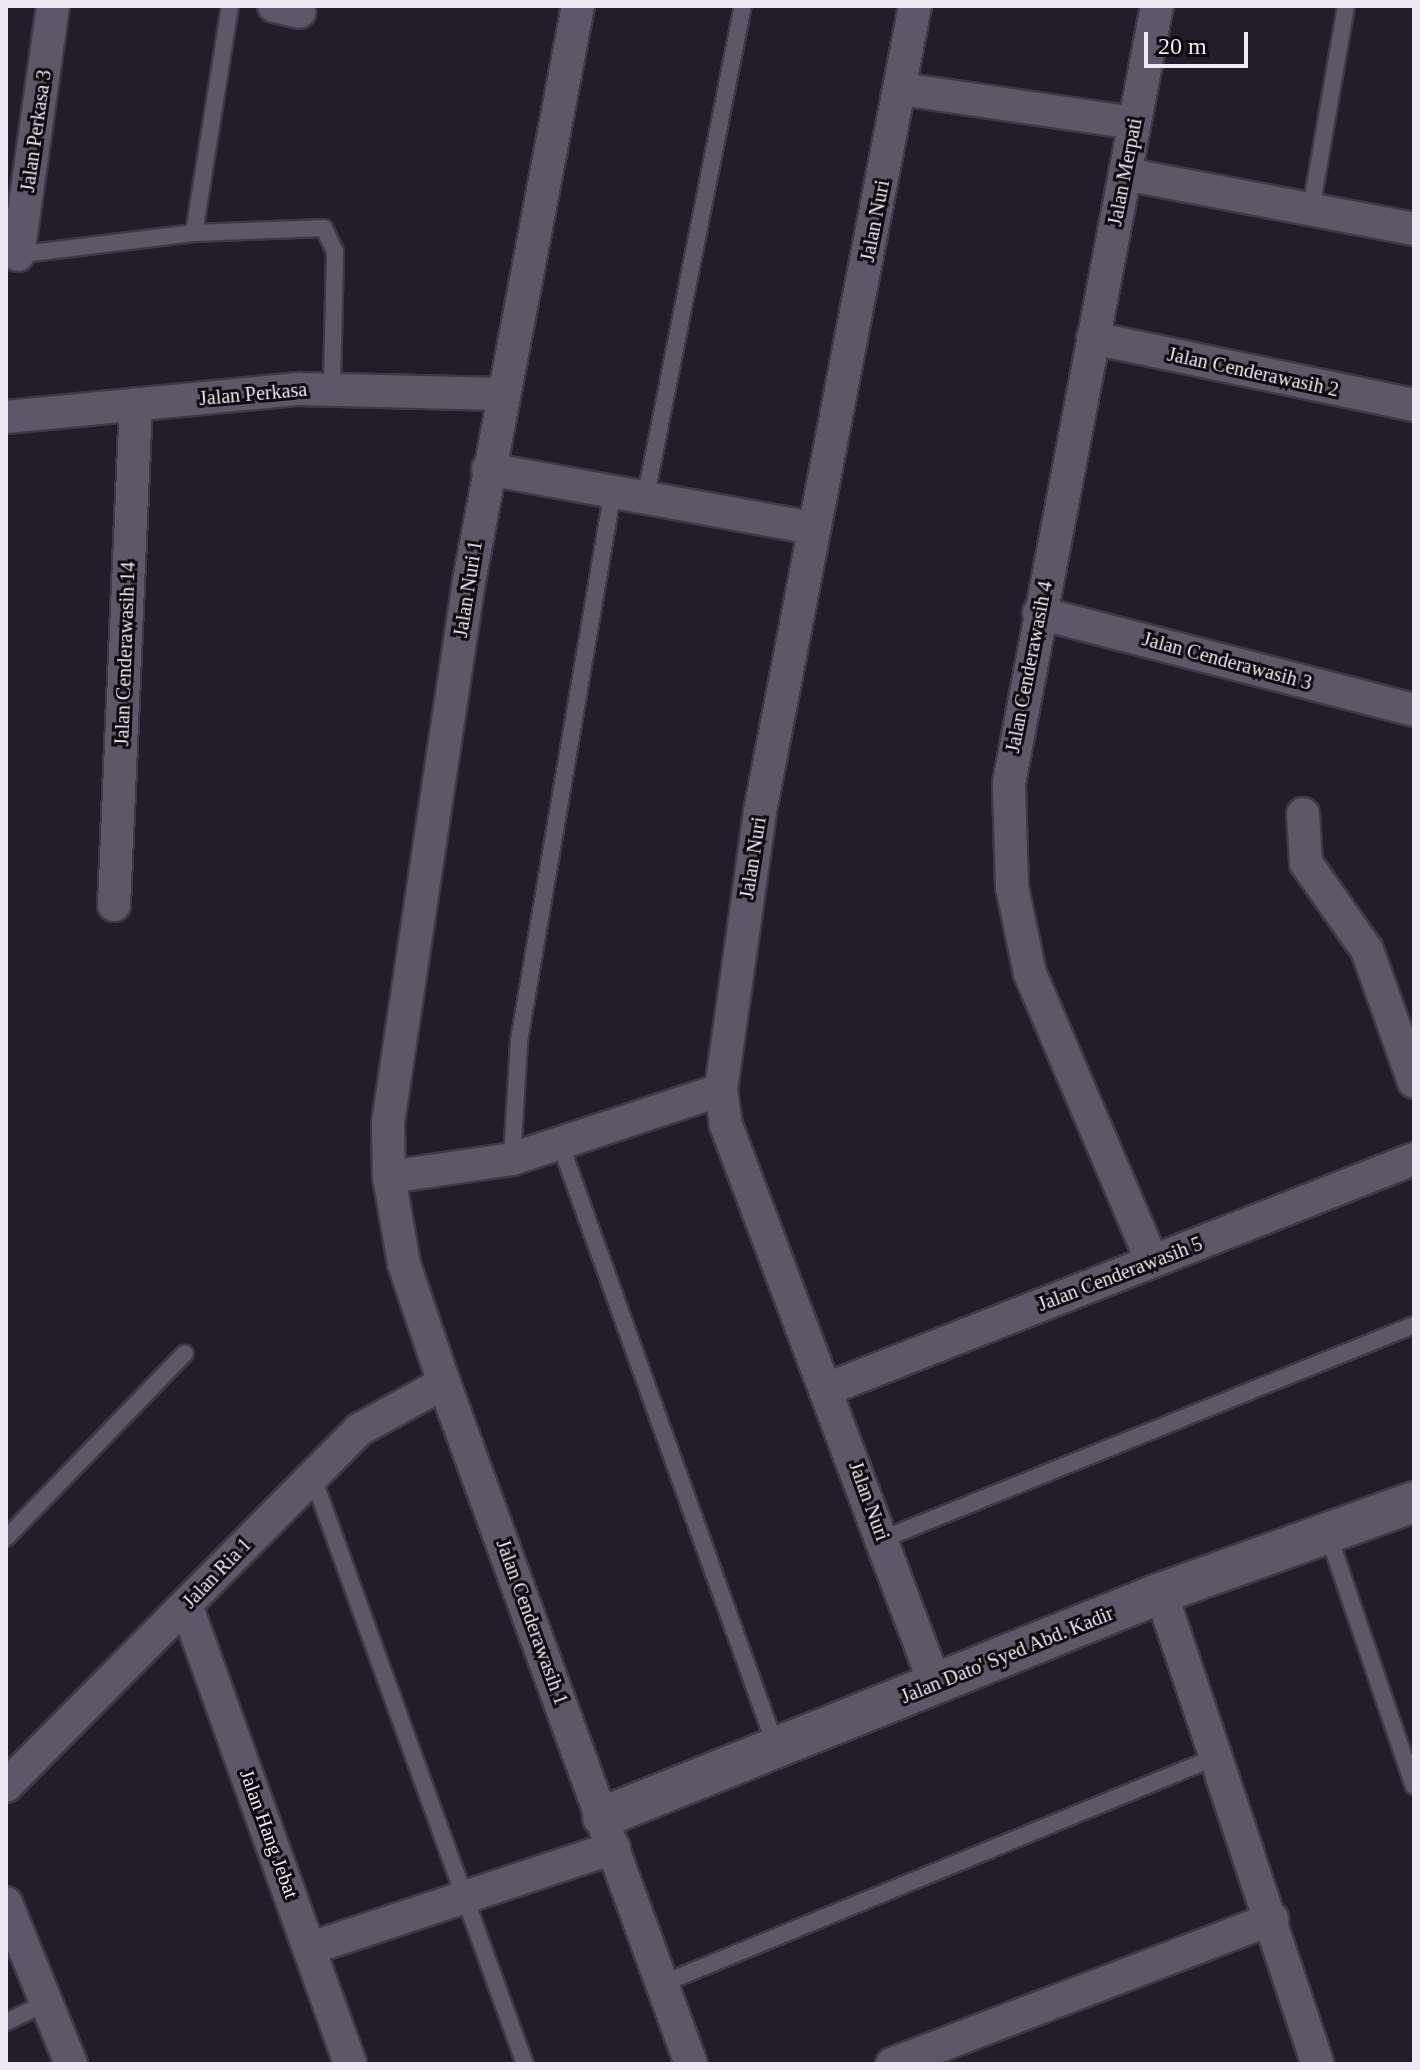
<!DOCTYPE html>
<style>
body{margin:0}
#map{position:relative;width:1420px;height:2070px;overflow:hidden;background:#231d2a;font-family:"Times New Roman",serif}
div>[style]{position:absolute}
.roads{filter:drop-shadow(2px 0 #3e3944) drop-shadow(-2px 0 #3e3944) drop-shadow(0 2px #3e3944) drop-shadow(0 -2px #3e3944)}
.service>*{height:16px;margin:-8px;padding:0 8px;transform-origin:8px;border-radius:8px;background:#5e5767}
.minor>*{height:32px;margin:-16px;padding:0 16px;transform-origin:16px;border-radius:16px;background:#5e5767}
.tertiary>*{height:40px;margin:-20px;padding:0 20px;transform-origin:20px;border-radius:20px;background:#5e5767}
span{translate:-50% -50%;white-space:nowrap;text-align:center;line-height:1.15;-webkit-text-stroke:6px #0b090e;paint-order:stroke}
.street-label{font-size:20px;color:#eeeaf3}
.frame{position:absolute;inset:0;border:8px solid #eeeaf3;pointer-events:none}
.scale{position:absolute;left:1144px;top:32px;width:104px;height:36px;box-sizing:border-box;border:4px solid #eeeaf3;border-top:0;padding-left:10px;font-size:24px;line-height:28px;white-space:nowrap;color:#eeeaf3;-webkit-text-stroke:6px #0b090e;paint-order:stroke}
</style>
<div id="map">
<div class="roads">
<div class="service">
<i style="left:1311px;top:209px;width:206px;rotate:-80.2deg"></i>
<i style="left:194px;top:233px;width:230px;rotate:-81deg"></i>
<i style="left:15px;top:255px;width:180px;rotate:-7deg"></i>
<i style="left:194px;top:233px;width:130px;rotate:-2.2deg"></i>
<i style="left:324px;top:228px;width:26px;rotate:65deg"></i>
<i style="left:335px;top:252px;width:137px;rotate:91.3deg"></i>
<i style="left:646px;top:495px;width:499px;rotate:-78.8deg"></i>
<i style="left:561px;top:1146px;width:638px;rotate:70.32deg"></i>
<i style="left:512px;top:1159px;width:118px;rotate:-86.6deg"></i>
<i style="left:519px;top:1041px;width:559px;rotate:-80.32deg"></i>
<i style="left:312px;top:1475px;width:626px;rotate:70.12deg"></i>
<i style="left:1328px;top:1534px;width:266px;rotate:71.2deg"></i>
<i style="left:6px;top:1538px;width:257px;rotate:-45.9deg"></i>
<i style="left:883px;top:1539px;width:573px;rotate:-21.95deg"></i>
<i style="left:664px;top:1983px;width:596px;rotate:-22.27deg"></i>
<i style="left:6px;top:2022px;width:47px;rotate:-25.5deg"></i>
</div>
<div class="minor">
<i style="left:274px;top:6px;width:26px;rotate:13deg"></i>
<i style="left:578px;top:6px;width:585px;rotate:100.73deg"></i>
<i style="left:469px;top:581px;width:548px;rotate:98.5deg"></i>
<i style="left:388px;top:1123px;width:54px;rotate:88.9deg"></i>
<i style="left:389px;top:1177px;width:88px;rotate:80.2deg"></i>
<i style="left:404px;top:1264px;width:126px;rotate:71.4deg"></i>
<i style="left:444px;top:1383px;width:724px;rotate:70.06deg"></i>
<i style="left:915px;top:6px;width:821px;rotate:100.89deg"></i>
<i style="left:760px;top:812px;width:281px;rotate:98deg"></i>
<i style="left:721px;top:1090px;width:35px;rotate:82deg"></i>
<i style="left:726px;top:1125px;width:597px;rotate:69.5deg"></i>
<i style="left:901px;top:89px;width:235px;rotate:8.3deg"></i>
<i style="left:1125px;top:174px;width:294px;rotate:10.8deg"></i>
<i style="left:18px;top:255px;width:251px;rotate:-82deg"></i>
<i style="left:1093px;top:338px;width:328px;rotate:11.8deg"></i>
<i style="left:6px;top:417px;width:294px;rotate:-5.5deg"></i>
<i style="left:299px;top:389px;width:202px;rotate:1.4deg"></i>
<i style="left:488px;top:469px;width:331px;rotate:10.3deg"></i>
<i style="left:1039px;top:613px;width:387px;rotate:14.5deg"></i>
<i style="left:1303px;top:814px;width:49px;rotate:86.5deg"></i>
<i style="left:1306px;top:863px;width:106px;rotate:55deg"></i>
<i style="left:1367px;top:950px;width:140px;rotate:70.4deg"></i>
<i style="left:114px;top:905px;width:501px;rotate:-87.49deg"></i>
<i style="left:389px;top:1177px;width:124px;rotate:-8.3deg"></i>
<i style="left:512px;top:1159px;width:220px;rotate:-18.3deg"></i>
<i style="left:1152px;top:1261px;width:312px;rotate:-113deg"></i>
<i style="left:1030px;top:974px;width:89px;rotate:-101.7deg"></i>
<i style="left:1012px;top:887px;width:104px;rotate:-91.7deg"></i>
<i style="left:1009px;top:783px;width:791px;rotate:-79.22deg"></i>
<i style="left:827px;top:1389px;width:630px;rotate:-21.4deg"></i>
<i style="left:1161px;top:1593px;width:496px;rotate:71.6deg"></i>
<i style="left:186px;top:1605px;width:487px;rotate:70.3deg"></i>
<i style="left:6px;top:1786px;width:503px;rotate:-45.24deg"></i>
<i style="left:360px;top:1429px;width:96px;rotate:-28.7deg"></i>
<i style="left:6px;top:1903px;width:174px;rotate:68deg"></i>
<i style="left:311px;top:1948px;width:319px;rotate:-18.3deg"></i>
<i style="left:892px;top:2064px;width:407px;rotate:-20.9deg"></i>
</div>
<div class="tertiary">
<i style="left:603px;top:1817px;width:601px;rotate:-21.87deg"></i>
<i style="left:1161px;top:1593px;width:269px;rotate:-19.8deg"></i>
</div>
</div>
<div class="street-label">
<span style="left:36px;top:131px;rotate:-82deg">Jalan Perkasa 3</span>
<span style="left:1125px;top:172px;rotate:-79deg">Jalan Merpati</span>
<span style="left:875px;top:221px;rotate:-79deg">Jalan Nuri</span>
<span style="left:1253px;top:372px;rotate:12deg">Jalan Cenderawasih 2</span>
<span style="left:253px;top:394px;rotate:-5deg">Jalan Perkasa</span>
<span style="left:468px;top:589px;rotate:-81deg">Jalan Nuri 1</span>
<span style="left:125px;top:654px;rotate:-88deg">Jalan Cenderawasih 14</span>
<span style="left:1227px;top:661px;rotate:15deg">Jalan Cenderawasih 3</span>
<span style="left:1029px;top:667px;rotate:-79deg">Jalan Cenderawasih 4</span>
<span style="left:753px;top:858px;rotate:-81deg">Jalan Nuri</span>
<span style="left:1120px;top:1274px;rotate:-21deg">Jalan Cenderawasih 5</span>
<span style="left:869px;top:1501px;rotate:70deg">Jalan Nuri</span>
<span style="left:217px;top:1573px;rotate:-46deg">Jalan Ria 1</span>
<span style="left:532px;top:1622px;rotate:70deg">Jalan Cenderawasih 1</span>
<span style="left:1007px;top:1655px;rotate:-22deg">Jalan Dato' Syed Abd. Kadir</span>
<span style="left:269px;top:1834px;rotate:70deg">Jalan Hang Jebat</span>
</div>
<div class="frame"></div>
<div class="scale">20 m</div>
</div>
